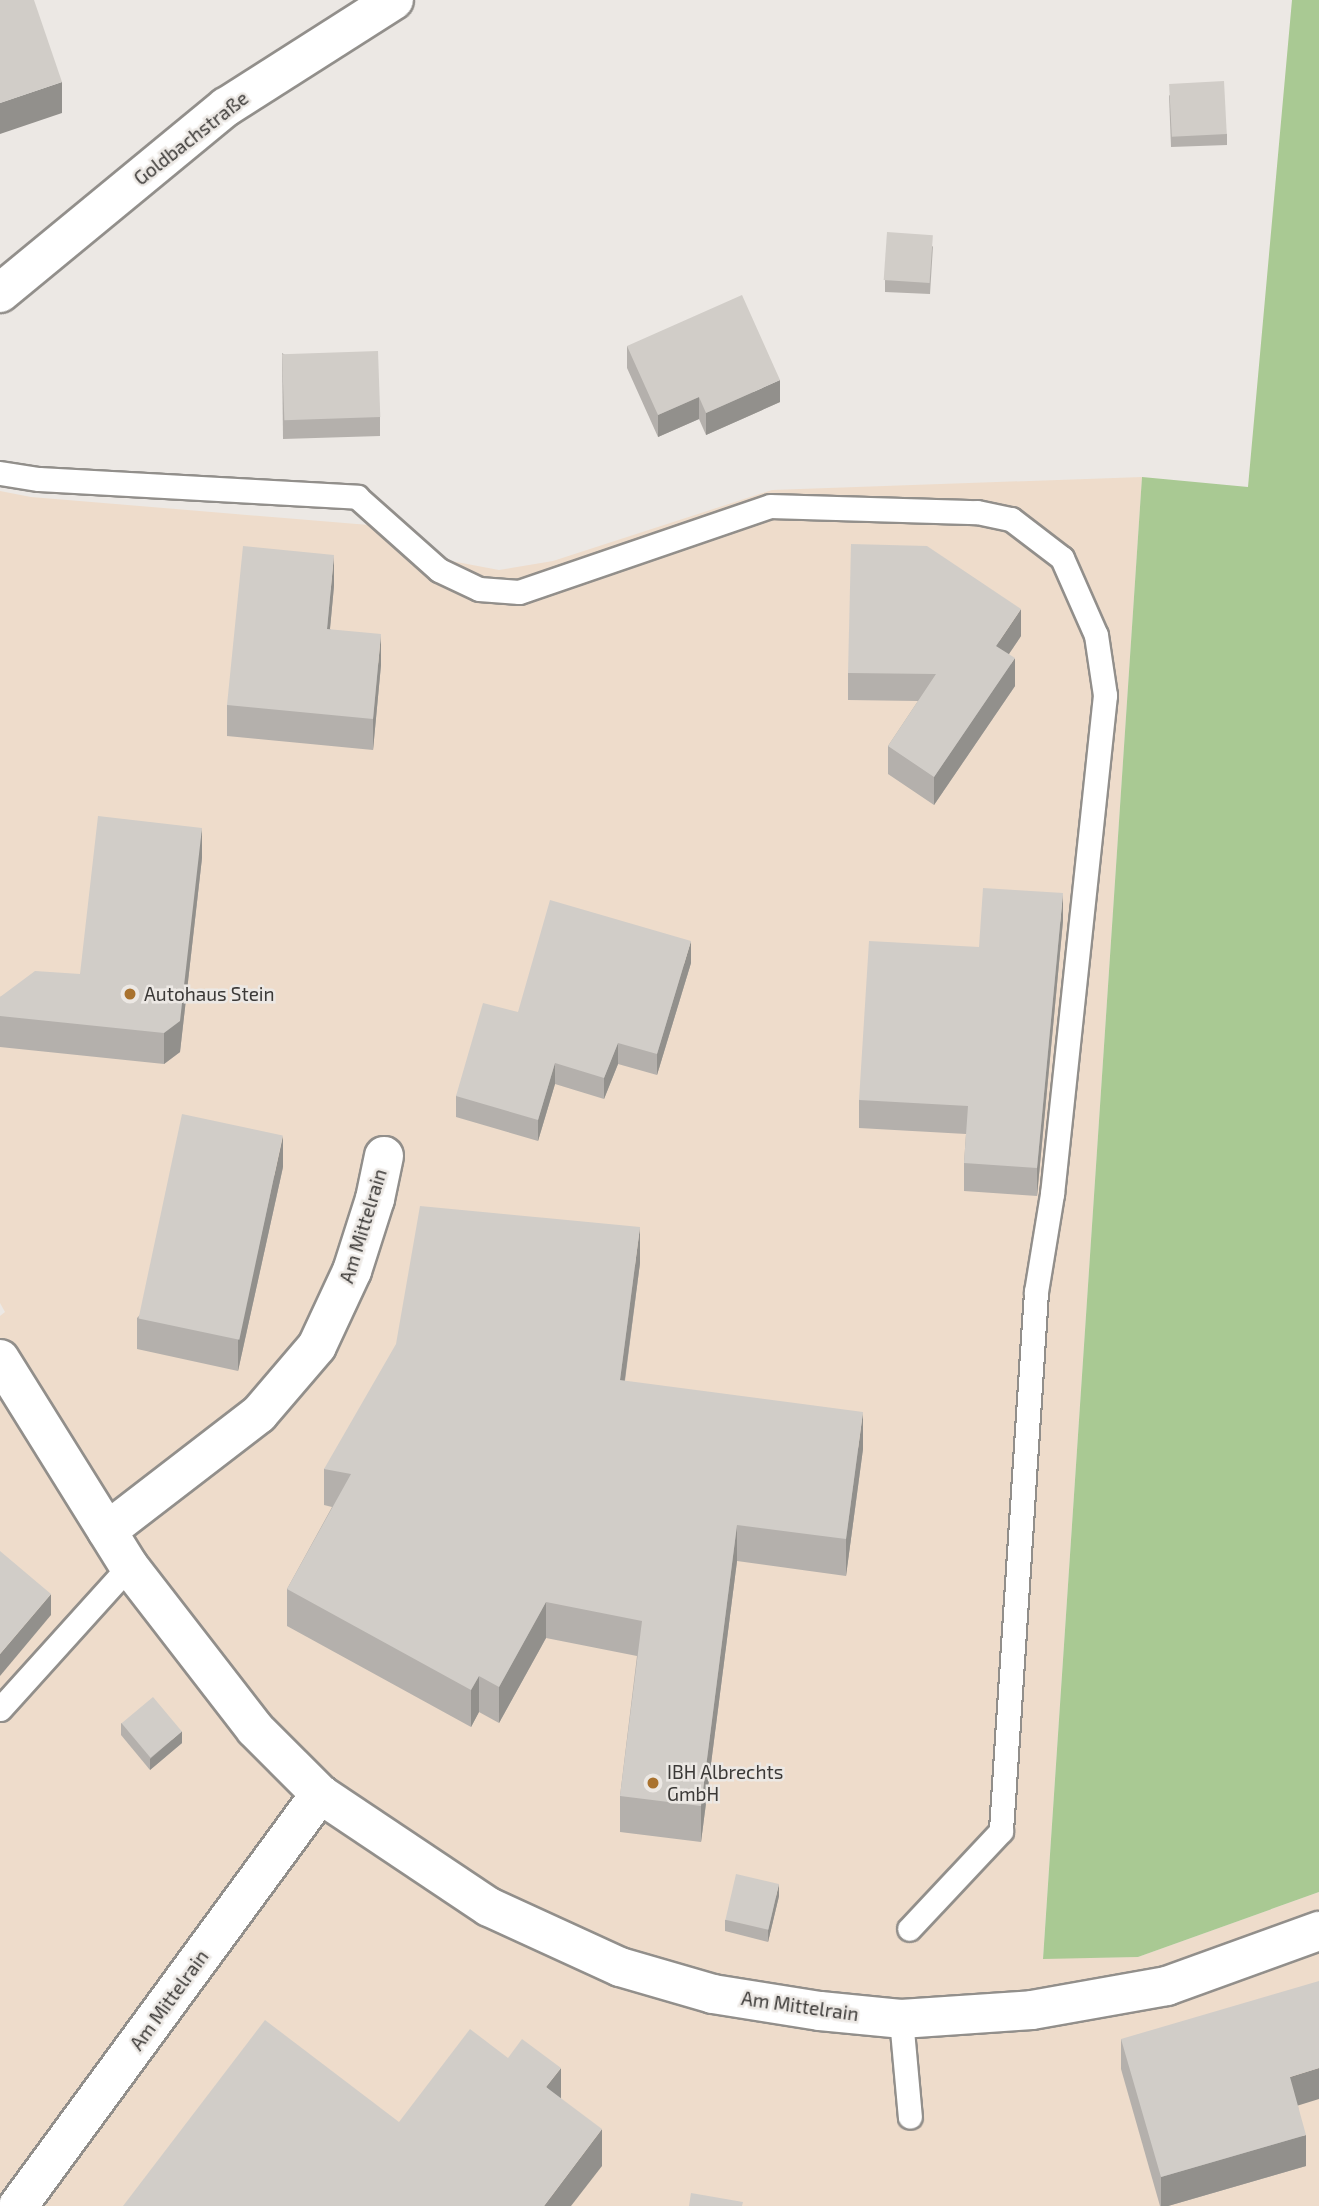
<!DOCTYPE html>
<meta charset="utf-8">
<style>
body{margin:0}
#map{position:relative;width:1319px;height:2206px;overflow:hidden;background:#ece8e4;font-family:"Exo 2",sans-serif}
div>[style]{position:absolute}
.industrial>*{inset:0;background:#eedccb}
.green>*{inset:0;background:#a9c993}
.roads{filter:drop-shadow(2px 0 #928f8b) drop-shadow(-2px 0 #928f8b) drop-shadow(0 2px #928f8b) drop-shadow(0 -2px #928f8b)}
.service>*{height:23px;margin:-11.5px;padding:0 11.5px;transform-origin:11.5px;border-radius:11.5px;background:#fff}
.minor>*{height:38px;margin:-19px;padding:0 19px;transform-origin:19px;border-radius:19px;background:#fff}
.wall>*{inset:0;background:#b4b0ac}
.shaded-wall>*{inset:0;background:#92908c}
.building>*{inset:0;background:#d1cdc8;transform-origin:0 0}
.dots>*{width:19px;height:19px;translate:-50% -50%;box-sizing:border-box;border:4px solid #ece8e4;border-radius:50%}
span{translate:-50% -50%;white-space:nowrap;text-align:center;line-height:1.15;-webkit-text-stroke:5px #ece8e4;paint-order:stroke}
.street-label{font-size:19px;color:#3b3937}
.poi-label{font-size:19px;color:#3b3937}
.left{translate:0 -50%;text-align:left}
</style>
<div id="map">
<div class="industrial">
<i style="clip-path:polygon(1142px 477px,1043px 1958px,1138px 1957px,1319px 1892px,1319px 2206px,0 2206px,0 1316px,5px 1312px,0 1303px,0 491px,31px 497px,381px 526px,430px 557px,499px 570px,553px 561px,772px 490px)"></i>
</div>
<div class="green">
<i style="clip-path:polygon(1292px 0,1319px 0,1319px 1892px,1138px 1957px,1043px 1959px,1142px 477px,1248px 487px)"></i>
</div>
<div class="roads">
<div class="service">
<i style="left:0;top:473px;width:39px;rotate:9deg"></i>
<i style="left:39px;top:479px;width:319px;rotate:3.2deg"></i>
<i style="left:357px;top:497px;width:110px;rotate:41.7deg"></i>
<i style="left:439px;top:570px;width:44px;rotate:25.4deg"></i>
<i style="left:479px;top:589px;width:40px;rotate:4.3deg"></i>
<i style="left:519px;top:592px;width:265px;rotate:-18.9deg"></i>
<i style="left:770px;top:506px;width:207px;rotate:1.7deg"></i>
<i style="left:977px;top:512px;width:35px;rotate:12deg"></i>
<i style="left:1011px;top:519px;width:64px;rotate:37.4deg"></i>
<i style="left:1062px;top:558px;width:84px;rotate:66.2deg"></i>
<i style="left:1096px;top:635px;width:61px;rotate:81.5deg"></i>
<i style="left:1105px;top:695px;width:502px;rotate:96.06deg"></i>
<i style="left:1052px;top:1194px;width:99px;rotate:99.3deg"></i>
<i style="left:1036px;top:1292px;width:540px;rotate:93.72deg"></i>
<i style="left:1001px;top:1831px;width:134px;rotate:133.2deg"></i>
<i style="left:0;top:1709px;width:193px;rotate:-47.9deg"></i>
<i style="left:901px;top:2019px;width:98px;rotate:84.8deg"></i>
</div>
<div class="minor">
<i style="left:0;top:293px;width:293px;rotate:-39.5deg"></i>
<i style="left:226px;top:107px;width:199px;rotate:-32.5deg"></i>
<i style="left:0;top:1359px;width:244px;rotate:58.1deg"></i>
<i style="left:129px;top:1566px;width:206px;rotate:52.3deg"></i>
<i style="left:255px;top:1729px;width:92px;rotate:45deg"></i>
<i style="left:320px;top:1794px;width:203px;rotate:33.8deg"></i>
<i style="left:489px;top:1907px;width:144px;rotate:24.6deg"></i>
<i style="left:620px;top:1967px;width:97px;rotate:16.2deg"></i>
<i style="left:713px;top:1994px;width:108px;rotate:9deg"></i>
<i style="left:820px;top:2011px;width:81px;rotate:5.6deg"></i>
<i style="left:901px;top:2019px;width:131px;rotate:-3.9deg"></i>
<i style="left:1032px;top:2010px;width:137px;rotate:-10.1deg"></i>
<i style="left:1167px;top:1986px;width:162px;rotate:-19.9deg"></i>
<i style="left:107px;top:1531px;width:192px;rotate:-37.6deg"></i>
<i style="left:259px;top:1414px;width:89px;rotate:-49.5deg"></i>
<i style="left:317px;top:1346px;width:83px;rotate:-65deg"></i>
<i style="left:352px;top:1271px;width:76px;rotate:-72.3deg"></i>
<i style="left:375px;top:1199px;width:44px;rotate:-78.2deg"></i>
<i style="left:18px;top:2206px;width:511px;rotate:-53.76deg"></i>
</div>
</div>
<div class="wall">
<i style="clip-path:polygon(1169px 95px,1227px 134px,1227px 145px,1171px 147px)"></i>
<i style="clip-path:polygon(933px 246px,930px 294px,885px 292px,885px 280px)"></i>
<i style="clip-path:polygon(627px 346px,780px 402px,706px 435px,699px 419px,658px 437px,627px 368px)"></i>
<i style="clip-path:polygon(282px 353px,380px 417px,380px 436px,283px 439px)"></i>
<i style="clip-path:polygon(334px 586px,330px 629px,381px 665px,373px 750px,227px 736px,227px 705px)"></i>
<i style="clip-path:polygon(1021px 636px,1009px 654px,1015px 686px,934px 805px,888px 774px,888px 746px,918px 701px,848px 700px,848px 673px)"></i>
<i style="clip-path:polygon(202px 858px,180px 1052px,164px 1064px,0 1047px,0 997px,80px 974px)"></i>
<i style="clip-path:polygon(1063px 921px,1037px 1196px,964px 1191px,964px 1163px,966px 1134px,859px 1128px,859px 1100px,979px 947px)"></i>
<i style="clip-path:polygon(691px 963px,657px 1075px,618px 1064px,604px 1099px,555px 1084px,538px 1141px,456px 1117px,456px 1096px,518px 1012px)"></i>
<i style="clip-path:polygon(283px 1167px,238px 1371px,137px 1349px,137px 1318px)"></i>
<i style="clip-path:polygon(640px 1263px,625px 1381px,863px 1449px,846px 1576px,737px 1561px,701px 1842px,620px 1832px,620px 1796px,637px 1656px,546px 1638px,499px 1723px,479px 1712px,471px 1727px,287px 1626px,287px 1589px,332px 1507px,324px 1505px,324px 1469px)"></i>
<i style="clip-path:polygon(121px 1723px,182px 1743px,150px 1770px,121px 1735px)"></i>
<i style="clip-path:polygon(779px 1896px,768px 1942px,725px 1931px,725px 1920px)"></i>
<i style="clip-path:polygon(1121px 2039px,1298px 2106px,1306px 2166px,1168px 2206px,1160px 2206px,1121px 2069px)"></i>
</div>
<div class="shaded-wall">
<i style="clip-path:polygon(62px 82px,62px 113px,0 134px,0 103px)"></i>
<i style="clip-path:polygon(780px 380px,780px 402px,706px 435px,706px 413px)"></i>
<i style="clip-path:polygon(699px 397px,699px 419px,658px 437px,658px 415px)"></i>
<i style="clip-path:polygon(334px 555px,334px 586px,327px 660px,327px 629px)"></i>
<i style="clip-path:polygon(1021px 609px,1021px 636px,996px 673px,996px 646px)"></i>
<i style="clip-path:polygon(381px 634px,381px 665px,373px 750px,373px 719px)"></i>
<i style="clip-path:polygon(1015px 658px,1015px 686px,934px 805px,934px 777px)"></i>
<i style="clip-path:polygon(202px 828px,202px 858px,180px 1052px,164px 1064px,164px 1033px)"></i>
<i style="clip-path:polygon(1063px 893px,1063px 921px,1037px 1196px,1037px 1168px)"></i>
<i style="clip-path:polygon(691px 941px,691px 963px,657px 1075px,657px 1054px)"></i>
<i style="clip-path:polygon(618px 1043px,618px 1064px,604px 1099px,604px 1078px)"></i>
<i style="clip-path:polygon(555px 1063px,555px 1084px,538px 1141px,538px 1120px)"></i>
<i style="clip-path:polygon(283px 1136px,283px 1167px,238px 1371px,238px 1340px)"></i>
<i style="clip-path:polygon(640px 1227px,640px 1263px,620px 1416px,620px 1380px)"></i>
<i style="clip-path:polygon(863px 1412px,863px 1449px,846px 1576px,846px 1539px)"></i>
<i style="clip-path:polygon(737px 1525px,737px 1561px,701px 1842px,701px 1806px)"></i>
<i style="clip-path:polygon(51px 1594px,51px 1615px,0 1676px,0 1654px)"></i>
<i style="clip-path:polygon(546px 1602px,546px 1638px,499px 1723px,499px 1687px)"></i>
<i style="clip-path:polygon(479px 1676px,479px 1712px,471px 1727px,471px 1690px)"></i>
<i style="clip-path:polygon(182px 1731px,182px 1743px,150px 1770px,150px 1759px)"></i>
<i style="clip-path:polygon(779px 1884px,779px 1896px,768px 1942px,768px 1930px)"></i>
<i style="clip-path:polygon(561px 2068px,561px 2105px,546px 2087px)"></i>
<i style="clip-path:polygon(1319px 2068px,1319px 2099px,1290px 2108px,1290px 2077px)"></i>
<i style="clip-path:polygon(602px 2129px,602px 2166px,571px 2206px,544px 2206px)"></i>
<i style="clip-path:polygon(1306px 2135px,1306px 2166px,1168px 2206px,1161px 2206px,1161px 2177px)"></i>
</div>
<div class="building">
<i style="clip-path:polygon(0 0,34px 0,62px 82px,0 103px)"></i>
<i style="left:1224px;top:81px;width:53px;height:55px;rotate:87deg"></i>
<i style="left:887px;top:232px;width:46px;height:48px;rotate:4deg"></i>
<i style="clip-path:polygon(742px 295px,780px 380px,706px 413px,699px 397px,658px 415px,627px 346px)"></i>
<i style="left:378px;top:351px;width:66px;height:96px;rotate:88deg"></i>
<i style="clip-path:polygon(851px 544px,927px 546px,1021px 609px,996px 646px,1015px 658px,934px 777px,888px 746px,936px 674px,848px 673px)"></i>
<i style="clip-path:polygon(243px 546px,334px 555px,327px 629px,381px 634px,373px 719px,227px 705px)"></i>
<i style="clip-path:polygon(98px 816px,202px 828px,180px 1021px,164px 1033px,0 1016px,0 997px,35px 971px,80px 974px)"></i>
<i style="clip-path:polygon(983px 888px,1063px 893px,1037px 1168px,964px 1163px,968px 1106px,859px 1100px,869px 941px,979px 947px)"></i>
<i style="clip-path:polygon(550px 900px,691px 941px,657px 1054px,618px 1043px,604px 1078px,555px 1063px,538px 1120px,456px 1096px,483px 1003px,518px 1012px)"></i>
<i style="left:182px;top:1114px;width:103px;height:209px;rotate:12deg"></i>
<i style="clip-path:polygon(420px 1206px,640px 1227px,620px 1380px,863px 1412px,846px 1539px,737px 1525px,701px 1806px,620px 1796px,642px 1621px,546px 1602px,499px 1687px,479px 1676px,471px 1690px,287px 1589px,351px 1474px,324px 1469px,396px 1344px)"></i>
<i style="clip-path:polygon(0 1551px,51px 1594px,0 1654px)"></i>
<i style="left:153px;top:1697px;width:45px;height:41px;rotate:50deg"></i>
<i style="left:736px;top:1874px;width:44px;height:47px;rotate:13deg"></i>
<i style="clip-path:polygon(1319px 1981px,1319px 2068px,1290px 2077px,1306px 2135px,1161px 2177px,1121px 2039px)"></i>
<i style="clip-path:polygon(265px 2020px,399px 2122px,470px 2029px,508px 2058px,522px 2039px,561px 2068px,546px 2087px,602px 2129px,544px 2206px,123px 2206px)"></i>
<i style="clip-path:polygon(691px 2193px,743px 2202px,742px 2206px,689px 2206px)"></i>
</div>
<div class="dots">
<i style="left:130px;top:994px;background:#a9722e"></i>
<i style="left:653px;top:1783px;background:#a9722e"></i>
</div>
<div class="street-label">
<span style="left:191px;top:138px;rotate:-38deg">Goldbachstraße</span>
<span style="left:363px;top:1226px;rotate:-73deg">Am Mittelrain</span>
<span style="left:169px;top:2000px;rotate:-54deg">Am Mittelrain</span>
<span style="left:800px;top:2006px;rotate:8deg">Am Mittelrain</span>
</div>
<div class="poi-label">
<span class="left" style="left:144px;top:994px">Autohaus Stein</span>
<span class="left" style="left:667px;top:1783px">IBH Albrechts<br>GmbH</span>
</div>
</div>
